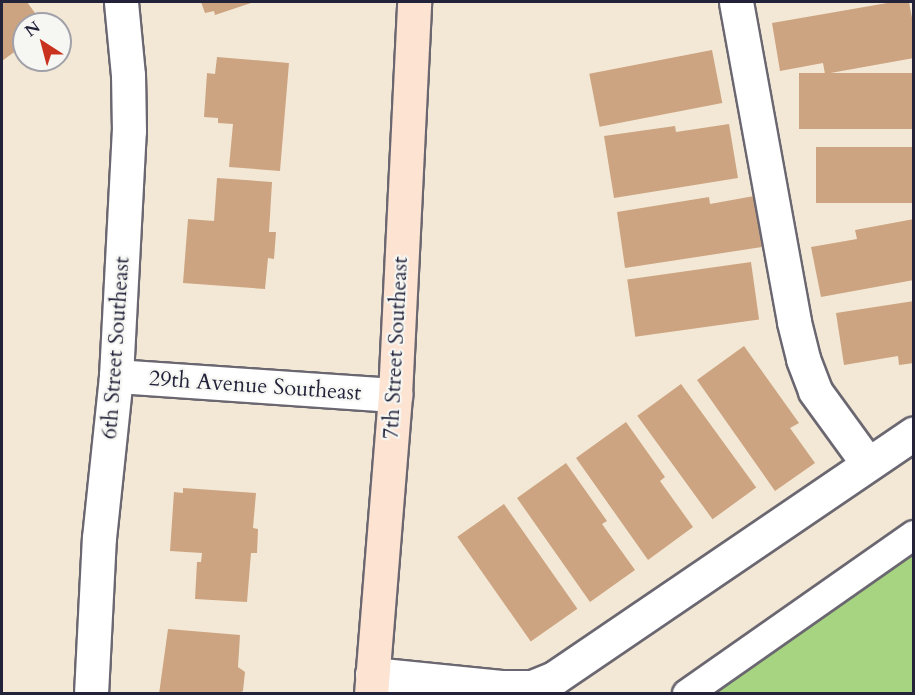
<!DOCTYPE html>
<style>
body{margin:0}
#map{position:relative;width:915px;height:695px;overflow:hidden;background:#f3e8d5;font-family:Cardo,serif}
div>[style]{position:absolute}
.green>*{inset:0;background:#a7d480}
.building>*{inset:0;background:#cda481;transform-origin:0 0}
.roads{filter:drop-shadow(2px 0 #6b6771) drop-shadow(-2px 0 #6b6771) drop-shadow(0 2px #6b6771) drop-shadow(0 -2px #6b6771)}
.lane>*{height:28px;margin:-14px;padding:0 14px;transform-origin:14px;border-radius:14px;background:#fff}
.street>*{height:33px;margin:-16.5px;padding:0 16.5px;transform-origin:16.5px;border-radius:16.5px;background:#fff}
.secondary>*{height:33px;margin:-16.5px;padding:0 16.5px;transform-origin:16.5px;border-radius:16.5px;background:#fde3d1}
span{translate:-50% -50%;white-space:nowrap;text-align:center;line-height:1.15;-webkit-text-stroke:4.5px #f6f6f2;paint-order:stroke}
.street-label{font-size:22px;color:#22223b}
.frame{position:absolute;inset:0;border:3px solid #22223b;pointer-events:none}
.north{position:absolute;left:12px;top:12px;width:60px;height:60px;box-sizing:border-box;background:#f6f6f2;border:2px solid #a1a1a9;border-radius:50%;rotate:324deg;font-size:16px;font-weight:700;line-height:24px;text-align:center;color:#22223b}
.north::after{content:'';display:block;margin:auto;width:21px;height:27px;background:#c8321e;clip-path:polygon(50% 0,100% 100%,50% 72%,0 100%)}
</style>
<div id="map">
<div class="green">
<i style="clip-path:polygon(913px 546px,913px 693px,704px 694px)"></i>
</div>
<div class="building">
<i style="clip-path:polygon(2px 2px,27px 2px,43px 24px,24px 24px,24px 45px,2px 61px)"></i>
<i style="clip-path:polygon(201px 2px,254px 2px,215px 15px,214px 11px,205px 13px)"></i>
<i style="clip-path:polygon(893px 2px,909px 2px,914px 28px,914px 58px,825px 74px,823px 63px,780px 71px,772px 23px)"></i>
<i style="left:712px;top:50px;width:54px;height:125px;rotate:79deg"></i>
<i style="clip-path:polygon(217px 57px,289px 63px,280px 171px,229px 167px,233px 124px,218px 123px,218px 118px,204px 117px,207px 73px,215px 74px)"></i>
<i style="left:914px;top:73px;width:56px;height:115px;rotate:90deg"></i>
<i style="clip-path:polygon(729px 124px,738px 178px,614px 198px,604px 136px,675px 126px,676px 132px)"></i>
<i style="left:914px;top:147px;width:56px;height:98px;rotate:90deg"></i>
<i style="clip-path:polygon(217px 178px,272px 182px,269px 232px,276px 232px,274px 259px,268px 258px,265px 289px,183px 283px,188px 219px,214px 221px)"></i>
<i style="clip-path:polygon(754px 196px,762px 247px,625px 268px,617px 212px,709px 197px,710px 204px)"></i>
<i style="clip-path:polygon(914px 219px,914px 280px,821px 297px,811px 247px,857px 239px,855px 230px)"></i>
<i style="left:751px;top:262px;width:58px;height:125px;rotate:82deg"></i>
<i style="clip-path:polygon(914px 301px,914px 363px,899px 365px,898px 356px,844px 365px,836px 313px)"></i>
<i style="clip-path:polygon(744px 346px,799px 423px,790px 428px,815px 463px,775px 491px,697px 380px)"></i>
<i style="left:681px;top:384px;width:128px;height:54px;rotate:54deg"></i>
<i style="clip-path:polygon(626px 422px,665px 477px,660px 481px,693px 527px,648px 560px,576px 458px)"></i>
<i style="clip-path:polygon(566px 463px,607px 521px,602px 524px,635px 570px,590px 602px,517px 498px)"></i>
<i style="clip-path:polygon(183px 488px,256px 493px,253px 528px,258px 529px,257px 553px,251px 553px,247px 602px,195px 599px,197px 562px,201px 562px,202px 553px,170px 551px,174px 492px,183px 493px)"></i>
<i style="left:504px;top:504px;width:128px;height:57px;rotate:55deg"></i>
<i style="clip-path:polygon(168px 629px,240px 635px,238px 667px,245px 672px,243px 691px,238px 694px,159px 694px)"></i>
</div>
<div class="roads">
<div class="lane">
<i style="left:687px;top:694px;width:277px;rotate:-35deg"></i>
</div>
<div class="street">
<i style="left:736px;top:2px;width:325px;rotate:79.7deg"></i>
<i style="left:794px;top:322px;width:38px;rotate:76deg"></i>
<i style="left:803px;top:359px;width:34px;rotate:69deg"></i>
<i style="left:815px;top:391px;width:90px;rotate:54deg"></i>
<i style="left:116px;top:376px;width:280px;rotate:3.9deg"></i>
<i style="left:372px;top:674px;width:132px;rotate:5.7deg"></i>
<i style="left:503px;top:687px;width:29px"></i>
<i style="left:532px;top:687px;width:24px;rotate:-22deg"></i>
<i style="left:554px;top:678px;width:435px;rotate:-34.2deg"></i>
<i style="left:91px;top:694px;width:156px;rotate:-87.1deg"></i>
<i style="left:99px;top:538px;width:163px;rotate:-84deg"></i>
<i style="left:116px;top:376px;width:245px;rotate:-87deg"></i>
<i style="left:129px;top:131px;width:56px;rotate:-91deg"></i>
<i style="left:128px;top:75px;width:73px;rotate:-95.5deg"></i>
</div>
<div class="secondary">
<i style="left:371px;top:694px;width:300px;rotate:-85.4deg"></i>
<i style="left:395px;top:395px;width:393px;rotate:-87.2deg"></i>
</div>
</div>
<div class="street-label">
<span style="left:116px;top:348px;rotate:-86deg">6th Street Southeast</span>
<span style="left:396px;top:348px;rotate:-87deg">7th Street Southeast</span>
<span style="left:255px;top:386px;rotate:4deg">29th Avenue Southeast</span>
</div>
<div class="frame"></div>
<div class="north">N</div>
</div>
